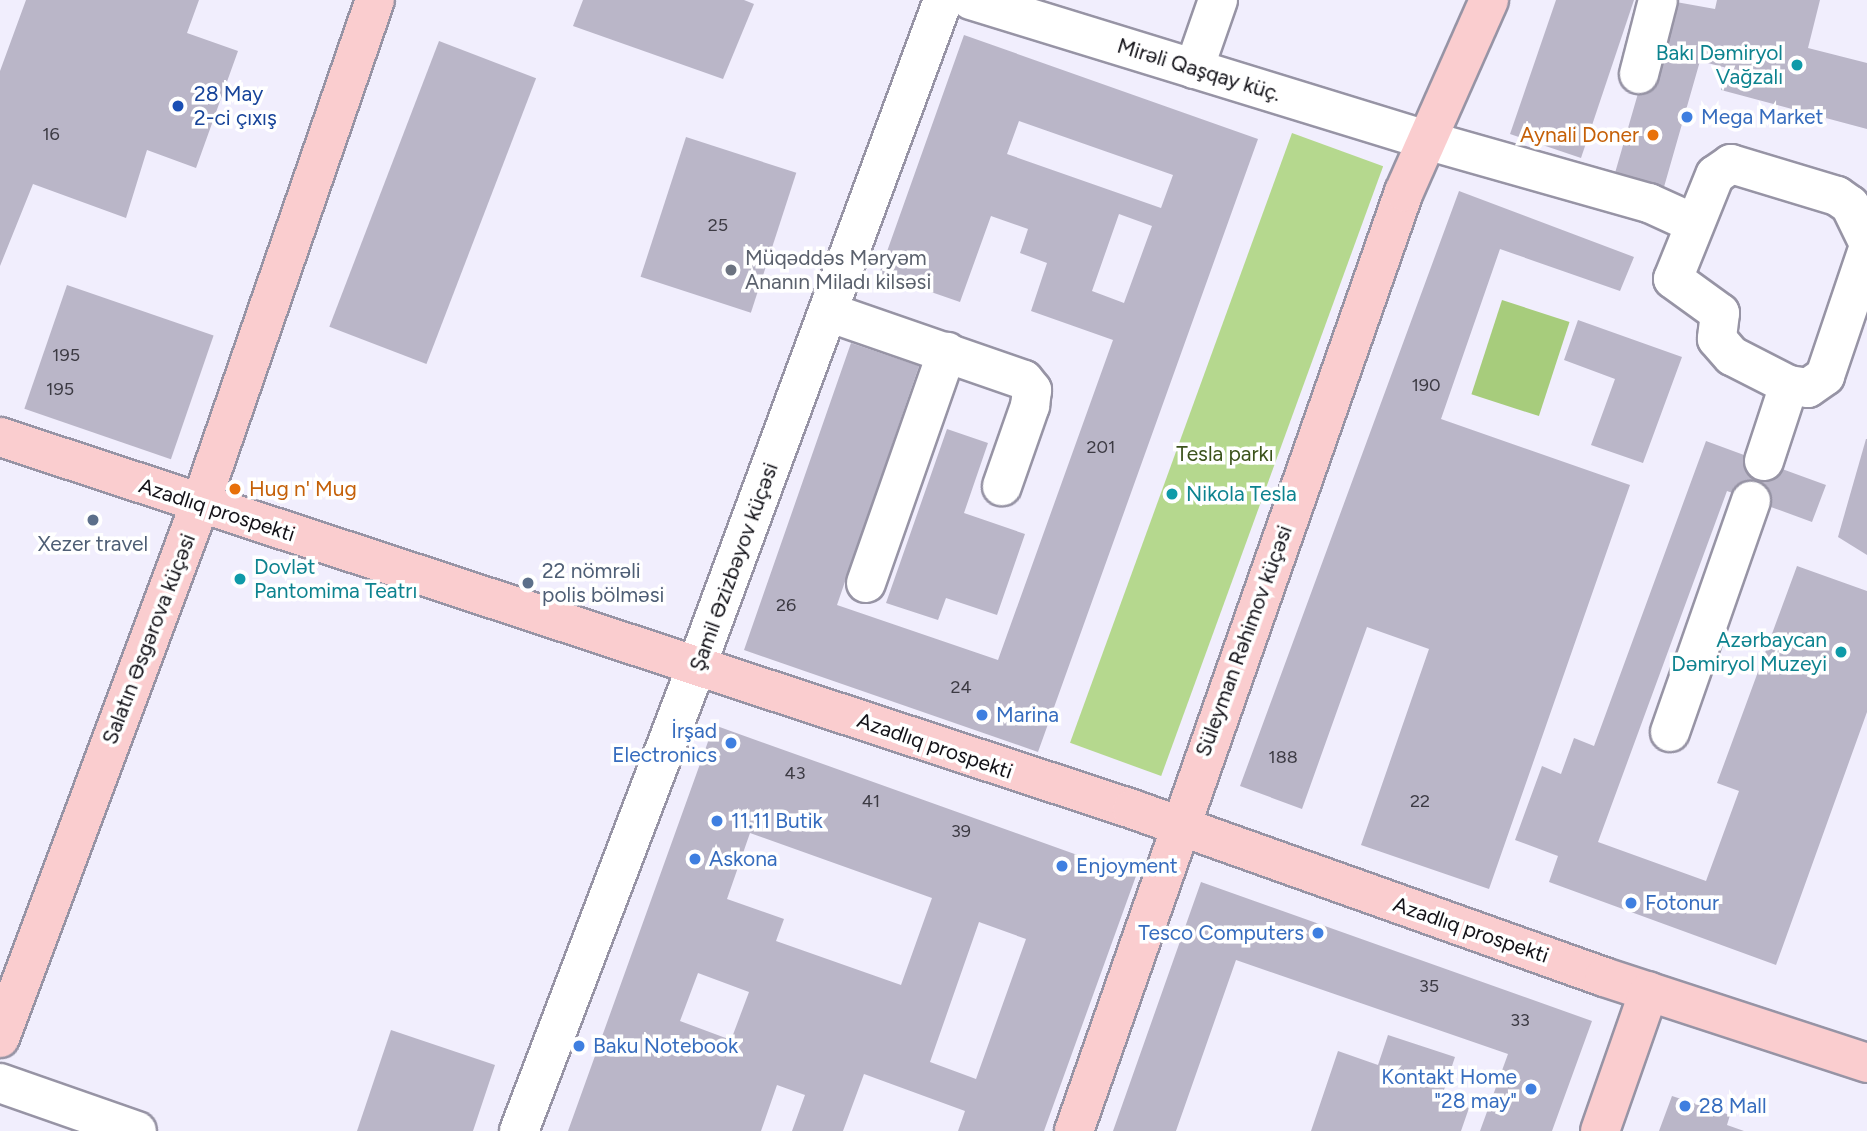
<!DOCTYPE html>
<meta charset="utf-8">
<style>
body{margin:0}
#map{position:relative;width:1867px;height:1131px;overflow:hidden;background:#f1eefd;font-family:Figtree,sans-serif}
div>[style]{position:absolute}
.green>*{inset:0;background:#b5d88e;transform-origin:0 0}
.forest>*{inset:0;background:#a7cc7c;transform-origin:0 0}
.building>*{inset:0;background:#bab6c8;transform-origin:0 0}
.roads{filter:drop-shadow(2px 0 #9794a5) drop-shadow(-2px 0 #9794a5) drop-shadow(0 2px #9794a5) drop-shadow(0 -2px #9794a5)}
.minor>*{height:38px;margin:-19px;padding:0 19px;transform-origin:19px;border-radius:19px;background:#fff}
.major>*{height:38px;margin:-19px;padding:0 19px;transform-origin:19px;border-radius:19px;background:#facdcf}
.dots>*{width:19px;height:19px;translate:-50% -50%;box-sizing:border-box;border:4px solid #fff;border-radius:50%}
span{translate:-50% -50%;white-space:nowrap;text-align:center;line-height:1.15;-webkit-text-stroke:7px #fff;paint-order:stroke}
.number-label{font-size:18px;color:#3c3a43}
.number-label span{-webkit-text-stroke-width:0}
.culture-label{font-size:21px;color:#0d838f}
.right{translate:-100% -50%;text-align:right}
.left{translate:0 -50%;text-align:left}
.street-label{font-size:21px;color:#121117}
.transit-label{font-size:21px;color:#164399}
.shop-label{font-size:21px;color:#366cbe}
.food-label{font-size:21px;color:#c56008}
.worship-label{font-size:21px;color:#5b616d}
.park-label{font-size:21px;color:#3c531c}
.service-label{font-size:21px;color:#4e5e75}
</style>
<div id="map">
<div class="green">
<i style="left:1292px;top:133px;width:97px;height:649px;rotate:20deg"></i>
</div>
<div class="forest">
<i style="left:1502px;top:300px;width:71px;height:99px;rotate:18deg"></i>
</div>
<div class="building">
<i style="clip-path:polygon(26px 0,199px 0,187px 33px,238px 51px,196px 168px,147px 150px,126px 218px,33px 184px,0 266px,0 71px)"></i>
<i style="clip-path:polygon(583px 0,744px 0,754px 4px,723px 79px,573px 26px)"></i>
<i style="clip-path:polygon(1556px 0,1634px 0,1581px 158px,1510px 134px)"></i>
<i style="clip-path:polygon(1665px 0,1715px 9px,1717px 0,1820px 0,1808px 48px,1867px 63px,1867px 129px,1721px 90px,1727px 68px,1700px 61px,1664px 187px,1615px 173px)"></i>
<i style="clip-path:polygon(evenodd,964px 35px,1258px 139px,1038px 752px,744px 650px,851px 343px,919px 366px,837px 605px,998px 660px,1113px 340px,1031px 311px,1047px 263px,1020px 253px,1028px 229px,991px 216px,960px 302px,879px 274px,964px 35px,1019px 121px,1173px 175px,1161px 208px,1007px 154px,1019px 121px,964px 35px,1119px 214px,1152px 226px,1124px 303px,1092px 291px,1119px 214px)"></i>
<i style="left:439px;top:41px;width:104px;height:306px;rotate:21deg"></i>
<i style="left:686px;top:137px;width:116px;height:147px;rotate:18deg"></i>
<i style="clip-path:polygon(1459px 191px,1634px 257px,1620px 291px,1500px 249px,1441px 419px,1630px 485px,1489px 889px,1361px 845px,1429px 649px,1367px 627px,1302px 809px,1240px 786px)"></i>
<i style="left:67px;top:285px;width:155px;height:131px;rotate:19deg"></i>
<i style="clip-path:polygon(1578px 320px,1682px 357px,1643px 463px,1591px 445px,1615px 379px,1564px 360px)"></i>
<i style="clip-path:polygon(947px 429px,988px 443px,964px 513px,1025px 534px,997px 615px,946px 598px,938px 620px,886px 603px)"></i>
<i style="clip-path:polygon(1866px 439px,1867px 439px,1867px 555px,1838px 537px)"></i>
<i style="clip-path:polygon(1706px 441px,1826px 485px,1812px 522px,1727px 491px,1598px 842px,1706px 881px,1739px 791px,1717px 783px,1797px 566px,1867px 591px,1867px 712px,1776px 965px,1549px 882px,1558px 856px,1515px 840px,1542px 766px,1561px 774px,1574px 738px,1594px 746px)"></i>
<i style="clip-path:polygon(evenodd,714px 725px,1136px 876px,1044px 1131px,958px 1131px,965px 1111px,864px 1074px,843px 1131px,792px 1131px,805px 1095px,777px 1085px,761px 1131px,568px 1131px,714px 725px,750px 833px,932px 898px,901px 985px,776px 941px,784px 919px,727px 899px,750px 833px,714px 725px,979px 922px,1026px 939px,976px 1079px,930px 1062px,979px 922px,714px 725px,698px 973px,749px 992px,731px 1040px,680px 1021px,698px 973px)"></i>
<i style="clip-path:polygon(1201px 882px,1592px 1021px,1552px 1131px,1480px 1131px,1508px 1054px,1236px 960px,1176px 1131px,1113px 1131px)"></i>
<i style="clip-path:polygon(391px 1030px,495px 1065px,473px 1131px,357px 1131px)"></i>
<i style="clip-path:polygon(1388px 1035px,1455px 1057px,1441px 1099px,1469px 1108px,1461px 1131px,1311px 1131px,1338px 1051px,1378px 1065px)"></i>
<i style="clip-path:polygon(1672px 1096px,1730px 1115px,1727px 1125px,1744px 1131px,1659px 1131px)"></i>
</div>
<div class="roads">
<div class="minor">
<i style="left:971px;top:0;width:476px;rotate:17.1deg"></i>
<i style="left:1426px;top:140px;width:232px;rotate:15.8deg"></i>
<i style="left:1649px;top:203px;width:48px;rotate:24.4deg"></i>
<i style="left:1194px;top:69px;width:73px;rotate:-70.8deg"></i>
<i style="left:1639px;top:74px;width:76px;rotate:-75.6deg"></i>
<i style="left:1867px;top:240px;width:39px;rotate:-116deg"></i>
<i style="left:1850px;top:205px;width:16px;rotate:-145deg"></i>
<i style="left:1837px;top:196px;width:111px;rotate:-163.2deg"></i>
<i style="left:1731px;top:164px;width:19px;rotate:145deg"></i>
<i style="left:1715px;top:175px;width:112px;rotate:112deg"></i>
<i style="left:1673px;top:279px;width:58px;rotate:35.9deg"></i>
<i style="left:1720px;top:313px;width:26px;rotate:97deg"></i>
<i style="left:1717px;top:339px;width:23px;rotate:49deg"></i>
<i style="left:1732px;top:356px;width:64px;rotate:27deg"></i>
<i style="left:1789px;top:385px;width:19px;rotate:9deg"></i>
<i style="left:1808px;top:388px;width:21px;rotate:-35deg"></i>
<i style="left:1825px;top:376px;width:131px;rotate:-71.3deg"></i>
<i style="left:828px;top:312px;width:207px;rotate:19.1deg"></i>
<i style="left:1024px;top:380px;width:13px;rotate:51deg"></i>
<i style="left:1032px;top:390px;width:16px;rotate:97deg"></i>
<i style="left:1030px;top:406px;width:85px;rotate:109.3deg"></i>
<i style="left:1764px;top:461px;width:80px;rotate:-71.8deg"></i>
<i style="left:866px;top:583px;width:245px;rotate:-70.7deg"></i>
<i style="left:1670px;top:732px;width:245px;rotate:-70.7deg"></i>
<i style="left:0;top:1083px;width:145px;rotate:19.3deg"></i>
<i style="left:519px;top:1131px;width:482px;rotate:-69.1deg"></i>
<i style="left:691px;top:681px;width:726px;rotate:-69.69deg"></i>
</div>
<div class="major">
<i style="left:0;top:437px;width:1192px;rotate:18.19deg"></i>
<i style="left:1132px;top:809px;width:501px;rotate:19.59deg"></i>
<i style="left:1604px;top:977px;width:277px;rotate:18.1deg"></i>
<i style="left:0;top:1038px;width:587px;rotate:-69.47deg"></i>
<i style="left:206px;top:488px;width:516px;rotate:-70.9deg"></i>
<i style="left:1074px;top:1131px;width:995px;rotate:-70.64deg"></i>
<i style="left:1404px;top:192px;width:210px;rotate:-66.1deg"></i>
<i style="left:1600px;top:1131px;width:148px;rotate:-70.7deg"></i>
</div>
</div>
<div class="dots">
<i style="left:1797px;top:65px;background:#0f9aa8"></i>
<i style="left:178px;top:106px;background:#1a4fb4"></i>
<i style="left:1687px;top:117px;background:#3f7fe0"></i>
<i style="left:1653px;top:135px;background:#e8710a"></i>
<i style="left:731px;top:270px;background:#6b7280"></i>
<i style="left:235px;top:489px;background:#e8710a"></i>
<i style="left:1172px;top:494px;background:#0f9aa8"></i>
<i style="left:93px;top:520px;background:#5c6f8a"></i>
<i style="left:240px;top:579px;background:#0f9aa8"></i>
<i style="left:528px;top:583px;background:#5c6f8a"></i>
<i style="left:1841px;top:652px;background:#0f9aa8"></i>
<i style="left:982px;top:715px;background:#3f7fe0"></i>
<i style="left:731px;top:743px;background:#3f7fe0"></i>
<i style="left:717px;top:821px;background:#3f7fe0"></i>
<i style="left:695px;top:859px;background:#3f7fe0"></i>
<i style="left:1062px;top:866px;background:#3f7fe0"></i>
<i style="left:1631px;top:903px;background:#3f7fe0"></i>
<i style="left:1318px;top:933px;background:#3f7fe0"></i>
<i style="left:579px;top:1046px;background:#3f7fe0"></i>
<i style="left:1531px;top:1089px;background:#3f7fe0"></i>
<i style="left:1685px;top:1106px;background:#3f7fe0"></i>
</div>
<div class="number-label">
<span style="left:51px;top:134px">16</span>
<span style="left:718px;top:225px">25</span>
<span style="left:66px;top:355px">195</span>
<span style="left:1426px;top:385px">190</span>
<span style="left:60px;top:389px">195</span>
<span style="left:1101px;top:447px">201</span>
<span style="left:786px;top:605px">26</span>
<span style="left:961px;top:687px">24</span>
<span style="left:1283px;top:757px">188</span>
<span style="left:795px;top:773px">43</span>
<span style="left:871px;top:801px">41</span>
<span style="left:1420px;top:801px">22</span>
<span style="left:961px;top:831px">39</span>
<span style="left:1429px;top:986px">35</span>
<span style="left:1520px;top:1020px">33</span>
</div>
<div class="culture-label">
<span class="right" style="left:1783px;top:65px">Bakı Dəmiryol<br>Vağzalı</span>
<span class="left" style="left:1186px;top:494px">Nikola Tesla</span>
<span class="left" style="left:254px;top:579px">Dovlət<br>Pantomima Teatrı</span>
<span class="right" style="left:1827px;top:652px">Azərbaycan<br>Dəmiryol Muzeyi</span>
</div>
<div class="street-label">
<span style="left:1199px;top:70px;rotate:17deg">Mirəli Qaşqay küç.</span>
<span style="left:217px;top:510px;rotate:18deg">Azadlıq prospekti</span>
<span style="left:734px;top:567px;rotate:-70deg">Şamil Əzizbəyov küçəsi</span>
<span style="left:149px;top:639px;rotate:-69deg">Salatın Əsgərova küçəsi</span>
<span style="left:1244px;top:641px;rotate:-70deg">Süleyman Rəhimov küçəsi</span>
<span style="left:935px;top:746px;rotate:19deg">Azadlıq prospekti</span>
<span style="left:1471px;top:930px;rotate:19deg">Azadlıq prospekti</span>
</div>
<div class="transit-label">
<span class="left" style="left:194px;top:106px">28 May<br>2-ci çıxış</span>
</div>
<div class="shop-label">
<span class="left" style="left:1701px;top:117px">Mega Market</span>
<span class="left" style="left:996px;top:715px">Marina</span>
<span class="right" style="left:717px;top:743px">İrşad<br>Electronics</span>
<span class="left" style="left:731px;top:821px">11.11 Butik</span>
<span class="left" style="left:709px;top:859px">Askona</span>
<span class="left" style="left:1076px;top:866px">Enjoyment</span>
<span class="left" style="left:1645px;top:903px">Fotonur</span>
<span class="right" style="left:1304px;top:933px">Tesco Computers</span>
<span class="left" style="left:593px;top:1046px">Baku Notebook</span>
<span class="right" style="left:1517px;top:1089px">Kontakt Home<br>"28 may"</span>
<span class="left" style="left:1699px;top:1106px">28 Mall</span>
</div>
<div class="food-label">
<span class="right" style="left:1639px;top:135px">Aynali Doner</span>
<span class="left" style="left:249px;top:489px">Hug n' Mug</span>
</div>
<div class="worship-label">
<span class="left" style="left:745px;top:270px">Müqəddəs Məryəm<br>Ananın Miladı kilsəsi</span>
</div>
<div class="park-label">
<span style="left:1225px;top:454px">Tesla parkı</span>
</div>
<div class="service-label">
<span style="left:93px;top:544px">Xezer travel</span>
<span class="left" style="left:542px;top:583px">22 nömrəli<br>polis bölməsi</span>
</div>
</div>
